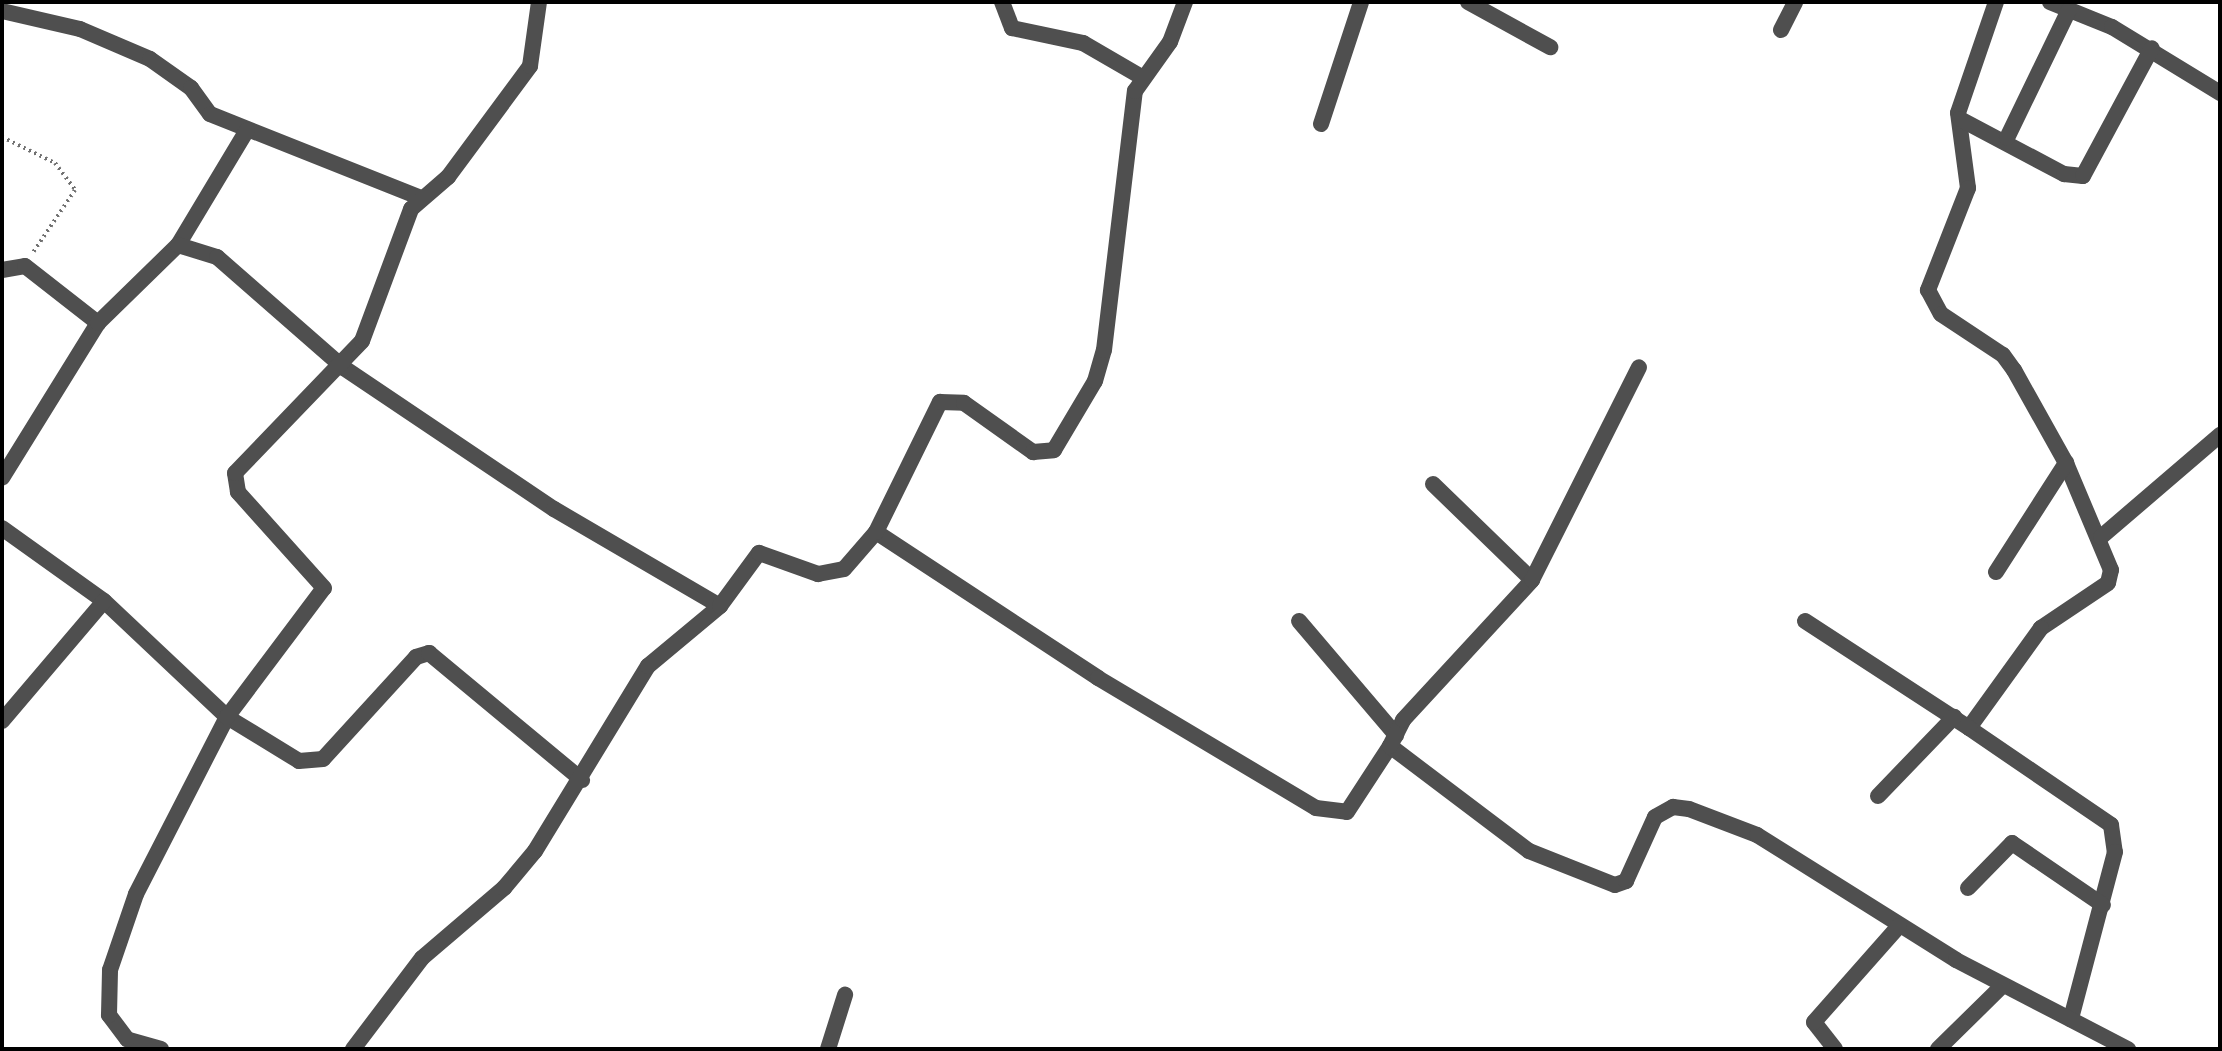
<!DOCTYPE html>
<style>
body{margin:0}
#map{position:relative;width:2222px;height:1051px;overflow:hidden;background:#fff;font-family:"PT Sans Narrow",sans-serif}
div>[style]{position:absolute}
.path>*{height:4px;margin-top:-2px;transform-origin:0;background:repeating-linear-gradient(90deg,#717171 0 2px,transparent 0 6px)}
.minor>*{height:16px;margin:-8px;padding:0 8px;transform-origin:8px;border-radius:8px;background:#4f4f4f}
span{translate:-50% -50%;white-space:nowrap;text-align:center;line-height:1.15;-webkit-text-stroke:6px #fff;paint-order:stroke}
.frame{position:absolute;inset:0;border:4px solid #000;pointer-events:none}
</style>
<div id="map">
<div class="path">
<i style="left:2px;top:137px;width:59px;rotate:26.1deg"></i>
<i style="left:55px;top:163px;width:34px;rotate:53deg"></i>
<i style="left:75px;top:190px;width:77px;rotate:123.9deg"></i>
</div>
<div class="minor">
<i style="left:1002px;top:2px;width:28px;rotate:69deg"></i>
<i style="left:1012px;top:28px;width:73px;rotate:11.9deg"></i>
<i style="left:1083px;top:43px;width:66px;rotate:30.1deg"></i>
<i style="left:1468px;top:2px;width:94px;rotate:28.8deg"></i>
<i style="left:1996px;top:2px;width:117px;rotate:108.9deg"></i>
<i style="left:1958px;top:113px;width:76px;rotate:82.4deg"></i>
<i style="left:1968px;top:188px;width:110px;rotate:111.4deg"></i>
<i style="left:1928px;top:290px;width:27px;rotate:62deg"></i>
<i style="left:1941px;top:314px;width:74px;rotate:33.5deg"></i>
<i style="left:2003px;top:355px;width:19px;rotate:54deg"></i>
<i style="left:2014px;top:370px;width:107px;rotate:60.8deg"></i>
<i style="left:2066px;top:463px;width:116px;rotate:67.2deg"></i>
<i style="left:2111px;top:570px;width:13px;rotate:103deg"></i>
<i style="left:2108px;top:583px;width:81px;rotate:146.1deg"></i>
<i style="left:2041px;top:628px;width:123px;rotate:125.8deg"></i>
<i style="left:1969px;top:728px;width:172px;rotate:34.3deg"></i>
<i style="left:2111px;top:825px;width:27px;rotate:82deg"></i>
<i style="left:2115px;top:852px;width:173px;rotate:104.8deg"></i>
<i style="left:2050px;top:2px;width:67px;rotate:22deg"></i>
<i style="left:2112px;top:27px;width:127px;rotate:31.4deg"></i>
<i style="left:2px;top:11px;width:80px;rotate:13deg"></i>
<i style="left:80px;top:29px;width:76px;rotate:23.2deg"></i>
<i style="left:150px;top:59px;width:50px;rotate:35.3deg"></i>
<i style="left:191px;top:88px;width:32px;rotate:54deg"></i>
<i style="left:210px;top:114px;width:227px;rotate:21.7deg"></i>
<i style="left:1781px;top:30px;width:31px;rotate:-63deg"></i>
<i style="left:1960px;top:119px;width:118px;rotate:27.9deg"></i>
<i style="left:2064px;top:174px;width:19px;rotate:6deg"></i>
<i style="left:2083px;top:176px;width:145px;rotate:-61.7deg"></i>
<i style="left:1321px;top:124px;width:128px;rotate:-71.8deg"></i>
<i style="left:2007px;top:138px;width:142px;rotate:-64.2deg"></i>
<i style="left:178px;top:245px;width:134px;rotate:-59deg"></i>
<i style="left:2px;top:270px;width:23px;rotate:-10deg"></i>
<i style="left:25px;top:266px;width:93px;rotate:38deg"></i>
<i style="left:98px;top:323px;width:182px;rotate:121.8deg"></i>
<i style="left:98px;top:323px;width:112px;rotate:-44.3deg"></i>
<i style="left:178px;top:245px;width:41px;rotate:17.1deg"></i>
<i style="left:217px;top:257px;width:169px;rotate:41.2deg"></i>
<i style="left:344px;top:368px;width:253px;rotate:33.9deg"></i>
<i style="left:554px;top:509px;width:192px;rotate:30.3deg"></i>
<i style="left:1433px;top:484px;width:138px;rotate:44.1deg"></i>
<i style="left:2px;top:528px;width:125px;rotate:35.6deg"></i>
<i style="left:104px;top:601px;width:169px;rotate:43.3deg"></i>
<i style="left:227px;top:717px;width:84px;rotate:31.4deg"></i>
<i style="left:299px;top:761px;width:24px;rotate:-5deg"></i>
<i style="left:323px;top:759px;width:138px;rotate:-47.6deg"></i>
<i style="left:416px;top:657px;width:14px;rotate:-17deg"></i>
<i style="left:429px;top:653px;width:199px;rotate:39.7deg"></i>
<i style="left:876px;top:532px;width:266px;rotate:33.3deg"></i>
<i style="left:1098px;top:678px;width:254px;rotate:30.8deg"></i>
<i style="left:1316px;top:808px;width:31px;rotate:7deg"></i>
<i style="left:1347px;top:812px;width:79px;rotate:-56.9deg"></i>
<i style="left:1390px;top:746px;width:174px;rotate:37.1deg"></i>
<i style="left:1529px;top:851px;width:92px;rotate:21.6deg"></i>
<i style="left:1615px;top:885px;width:12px;rotate:-20deg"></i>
<i style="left:1626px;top:881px;width:70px;rotate:-65.6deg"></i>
<i style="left:1655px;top:817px;width:21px;rotate:-29deg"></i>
<i style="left:1673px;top:807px;width:16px;rotate:7deg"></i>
<i style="left:1689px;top:809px;width:73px;rotate:20.9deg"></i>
<i style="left:1757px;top:835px;width:235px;rotate:32.1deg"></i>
<i style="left:1956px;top:960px;width:194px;rotate:27.4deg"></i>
<i style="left:2101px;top:537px;width:157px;rotate:-40.6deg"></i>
<i style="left:1996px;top:572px;width:130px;rotate:-57.3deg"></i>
<i style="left:1299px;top:621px;width:150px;rotate:49.6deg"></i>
<i style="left:1805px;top:621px;width:196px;rotate:33.1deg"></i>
<i style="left:2px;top:721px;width:157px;rotate:-49.6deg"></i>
<i style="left:1390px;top:746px;width:29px;rotate:-63deg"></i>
<i style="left:1403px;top:720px;width:190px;rotate:-47.3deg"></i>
<i style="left:1532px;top:580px;width:238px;rotate:-63.3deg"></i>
<i style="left:1878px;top:796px;width:110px;rotate:-46.1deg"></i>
<i style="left:1968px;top:888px;width:63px;rotate:-45.6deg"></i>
<i style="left:2012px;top:843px;width:110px;rotate:34.3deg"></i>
<i style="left:161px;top:1049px;width:35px;rotate:-164deg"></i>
<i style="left:127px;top:1039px;width:30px;rotate:-127deg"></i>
<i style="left:109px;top:1015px;width:45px;rotate:-88.7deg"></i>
<i style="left:110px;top:970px;width:80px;rotate:-71.1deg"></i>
<i style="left:136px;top:894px;width:199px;rotate:-62.8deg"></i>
<i style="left:227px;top:717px;width:161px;rotate:-53.1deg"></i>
<i style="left:324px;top:588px;width:129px;rotate:-131.9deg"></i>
<i style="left:238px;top:492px;width:19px;rotate:-99deg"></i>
<i style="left:235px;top:473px;width:183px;rotate:-46.1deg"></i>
<i style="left:362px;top:341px;width:141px;rotate:-69.6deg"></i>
<i style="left:411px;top:209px;width:49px;rotate:-40.9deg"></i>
<i style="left:448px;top:177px;width:138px;rotate:-53.5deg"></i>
<i style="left:530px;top:66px;width:65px;rotate:-82deg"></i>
<i style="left:353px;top:1049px;width:114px;rotate:-52.8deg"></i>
<i style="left:422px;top:958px;width:108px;rotate:-40.5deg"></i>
<i style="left:504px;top:888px;width:48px;rotate:-50deg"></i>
<i style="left:535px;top:851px;width:217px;rotate:-58.6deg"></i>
<i style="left:648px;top:666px;width:94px;rotate:-39.8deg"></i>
<i style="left:720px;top:606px;width:66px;rotate:-53.7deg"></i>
<i style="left:759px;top:553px;width:63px;rotate:19.6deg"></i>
<i style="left:818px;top:574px;width:26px;rotate:-11deg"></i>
<i style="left:844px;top:569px;width:49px;rotate:-49.1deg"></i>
<i style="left:876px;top:532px;width:145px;rotate:-63.8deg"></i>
<i style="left:940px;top:402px;width:24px;rotate:2deg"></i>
<i style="left:964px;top:403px;width:85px;rotate:35.4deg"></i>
<i style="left:1033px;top:452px;width:21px;rotate:-5deg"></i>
<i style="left:1054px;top:450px;width:80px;rotate:-59.3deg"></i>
<i style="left:1095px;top:381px;width:32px;rotate:-74deg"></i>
<i style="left:1104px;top:350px;width:261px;rotate:-83.2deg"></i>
<i style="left:1135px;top:91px;width:60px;rotate:-54.5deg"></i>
<i style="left:1170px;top:42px;width:43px;rotate:-69.4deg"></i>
<i style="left:828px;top:1049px;width:57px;rotate:-72.5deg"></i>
<i style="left:1835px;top:1049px;width:34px;rotate:-128deg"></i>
<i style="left:1814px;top:1022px;width:128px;rotate:-48.5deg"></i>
<i style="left:1938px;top:1049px;width:90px;rotate:-44.5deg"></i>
</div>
<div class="frame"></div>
</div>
